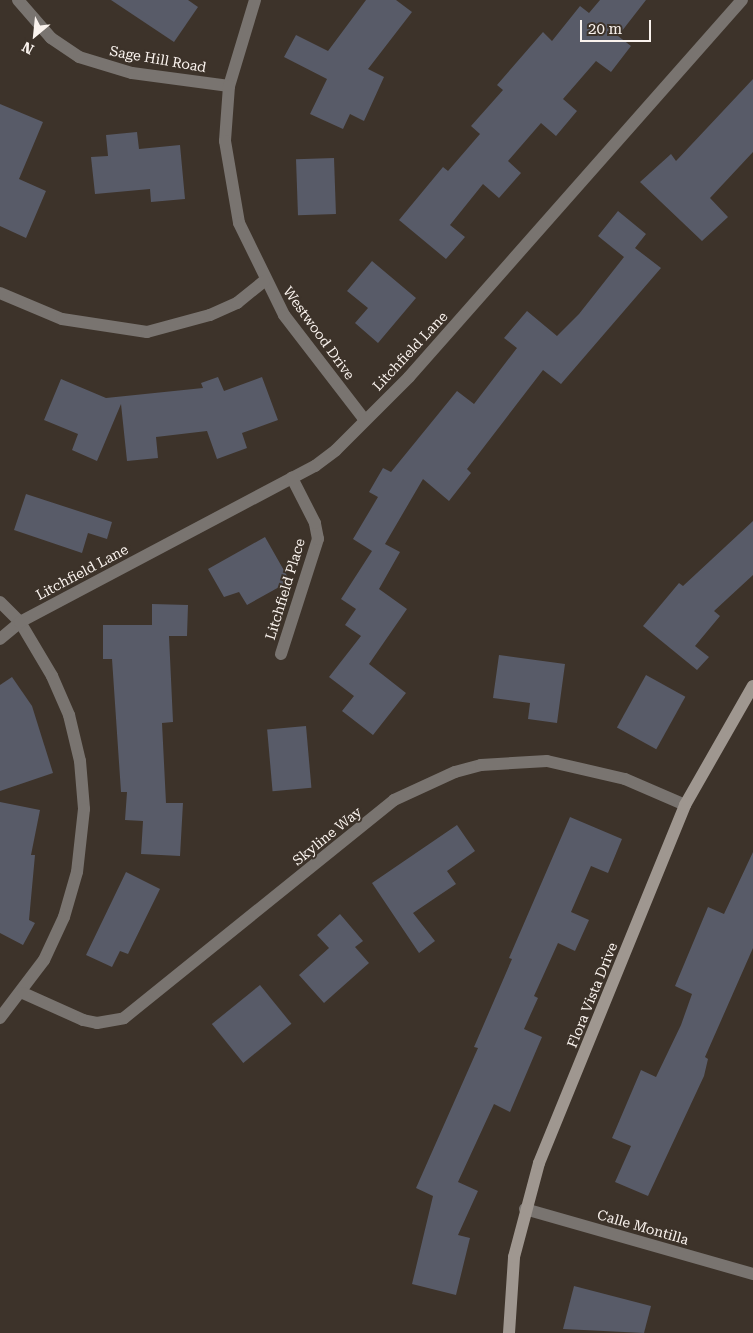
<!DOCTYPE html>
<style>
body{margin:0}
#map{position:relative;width:753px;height:1333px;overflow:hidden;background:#3d332a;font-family:"Roboto Serif",serif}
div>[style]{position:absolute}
.building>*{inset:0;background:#585b68;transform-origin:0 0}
.street>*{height:12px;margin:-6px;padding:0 6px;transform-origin:6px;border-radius:6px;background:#797470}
.secondary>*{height:12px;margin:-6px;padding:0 6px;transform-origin:6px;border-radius:6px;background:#9f9790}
span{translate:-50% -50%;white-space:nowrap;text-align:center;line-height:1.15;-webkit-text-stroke:4px #3d332a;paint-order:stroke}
.street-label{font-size:14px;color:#faf3ee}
.north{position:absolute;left:10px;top:10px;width:50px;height:50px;-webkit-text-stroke:4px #3d332a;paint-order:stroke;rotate:208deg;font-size:14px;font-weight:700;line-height:20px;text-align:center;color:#faf3ee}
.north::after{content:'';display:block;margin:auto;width:18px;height:22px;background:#faf3ee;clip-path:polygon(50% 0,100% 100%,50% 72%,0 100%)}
.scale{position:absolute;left:580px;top:20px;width:71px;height:22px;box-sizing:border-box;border:2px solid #faf3ee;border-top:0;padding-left:6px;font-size:15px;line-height:18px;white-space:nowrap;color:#faf3ee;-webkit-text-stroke:4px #3d332a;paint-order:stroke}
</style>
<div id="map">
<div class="building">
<i style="clip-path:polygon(111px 0,188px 0,198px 7px,174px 42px)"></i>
<i style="clip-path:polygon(366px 0,396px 0,412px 12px,368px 69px,384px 77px,364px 121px,350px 114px,343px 129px,310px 114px,327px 79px,284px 57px,296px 35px,328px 51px)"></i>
<i style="clip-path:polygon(600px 0,646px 0,618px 36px,631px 46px,611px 72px,596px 61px,563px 99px,577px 111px,556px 136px,541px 123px,508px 161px,521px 173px,499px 198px,483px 184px,450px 225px,465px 237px,446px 259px,399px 220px,443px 167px,448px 171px,480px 134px,471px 126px,503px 90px,497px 85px,543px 32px,552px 41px,580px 6px,589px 13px)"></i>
<i style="clip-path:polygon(753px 79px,753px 152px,710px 198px,728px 217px,702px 241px,640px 182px,671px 154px,676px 161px)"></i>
<i style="clip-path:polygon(0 104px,43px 122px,19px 179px,46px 191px,26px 238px,0 226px)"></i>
<i style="clip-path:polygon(137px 132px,139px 149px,180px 145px,185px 199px,151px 202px,150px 189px,95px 194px,91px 157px,108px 156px,106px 135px)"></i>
<i style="left:334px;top:158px;width:56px;height:38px;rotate:88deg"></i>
<i style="clip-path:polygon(618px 211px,646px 234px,635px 248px,661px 268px,561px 384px,543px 370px,467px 469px,471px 473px,449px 501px,423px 479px,385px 544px,400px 552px,379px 589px,407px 609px,369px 664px,406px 693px,373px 735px,342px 711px,354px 696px,329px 677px,361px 636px,345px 625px,356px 609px,341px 599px,372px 551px,353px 539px,378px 497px,369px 492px,383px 468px,391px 472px,457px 391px,474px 404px,517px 348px,504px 338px,527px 311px,557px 336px,579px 314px,624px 257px,598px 236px)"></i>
<i style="clip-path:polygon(372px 261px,416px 298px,378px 343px,355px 323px,368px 308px,347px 291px)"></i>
<i style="clip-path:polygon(218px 377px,224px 391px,262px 377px,278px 420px,242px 433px,247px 448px,217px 459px,207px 431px,156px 437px,158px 458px,127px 461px,121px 404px,97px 461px,72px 450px,78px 434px,44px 420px,61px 379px,106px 398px,203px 388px,201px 383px)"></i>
<i style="clip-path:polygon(26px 494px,112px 522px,107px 539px,88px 533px,82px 553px,14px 530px)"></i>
<i style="clip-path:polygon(753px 521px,753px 575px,714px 611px,720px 616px,695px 646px,709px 657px,697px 670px,643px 626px,679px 583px,683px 586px)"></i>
<i style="clip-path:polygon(265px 537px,290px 581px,247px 605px,239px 592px,224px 597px,208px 569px)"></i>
<i style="clip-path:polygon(152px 604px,188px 605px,187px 636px,169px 636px,173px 722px,162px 723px,166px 803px,183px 803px,180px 856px,141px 854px,143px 821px,125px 820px,127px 792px,121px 792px,112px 659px,103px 659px,103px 625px,152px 625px)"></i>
<i style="clip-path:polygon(499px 655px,565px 664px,557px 723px,528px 719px,530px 703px,493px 698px)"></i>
<i style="left:646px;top:675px;width:45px;height:60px;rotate:29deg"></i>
<i style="clip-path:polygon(12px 677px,32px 706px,53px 773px,0 791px,0 685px)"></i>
<i style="left:306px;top:726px;width:62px;height:39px;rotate:85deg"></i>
<i style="clip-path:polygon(0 802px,40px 810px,31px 855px,35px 855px,29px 920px,35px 923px,23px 945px,0 933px)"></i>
<i style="clip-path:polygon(570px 817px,622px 839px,608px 873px,591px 866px,571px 912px,589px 920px,575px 951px,558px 943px,534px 996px,538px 998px,524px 1029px,542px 1037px,510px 1112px,494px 1104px,458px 1182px,478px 1191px,458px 1235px,470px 1238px,456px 1295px,412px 1284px,433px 1196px,416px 1188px,478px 1048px,474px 1047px,512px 959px,509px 958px)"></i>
<i style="clip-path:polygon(457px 825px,475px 851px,447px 871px,456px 884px,413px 913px,435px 941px,419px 953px,372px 883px)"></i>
<i style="clip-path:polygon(753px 852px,753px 948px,705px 1057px,708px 1059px,704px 1076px,648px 1196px,615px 1182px,631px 1146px,612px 1138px,641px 1070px,656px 1077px,681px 1025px,692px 994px,675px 986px,708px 907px,724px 914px)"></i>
<i style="clip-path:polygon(126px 872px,160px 889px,128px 954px,120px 951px,112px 967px,86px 955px)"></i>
<i style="clip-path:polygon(340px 914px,363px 941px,355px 947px,369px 963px,324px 1003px,299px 975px,329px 948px,317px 935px)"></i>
<i style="left:260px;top:985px;width:50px;height:62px;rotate:51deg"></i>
<i style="clip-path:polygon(574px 1286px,651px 1306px,644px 1333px,563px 1329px)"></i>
</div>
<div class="street">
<i style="left:18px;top:0;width:50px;rotate:49deg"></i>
<i style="left:51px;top:38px;width:34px;rotate:34deg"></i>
<i style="left:79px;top:57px;width:55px;rotate:16.8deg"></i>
<i style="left:132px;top:73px;width:98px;rotate:7.6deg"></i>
<i style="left:255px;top:0;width:90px;rotate:106.8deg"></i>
<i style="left:229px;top:86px;width:55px;rotate:94.2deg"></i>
<i style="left:225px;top:141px;width:83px;rotate:80.3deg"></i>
<i style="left:239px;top:223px;width:102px;rotate:63.9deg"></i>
<i style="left:284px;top:315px;width:131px;rotate:52.4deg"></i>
<i style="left:0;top:293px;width:67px;rotate:22.8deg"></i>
<i style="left:62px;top:319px;width:86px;rotate:8.7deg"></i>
<i style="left:147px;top:332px;width:65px;rotate:-15.1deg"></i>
<i style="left:210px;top:315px;width:30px;rotate:-24deg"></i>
<i style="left:237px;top:303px;width:35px;rotate:-39deg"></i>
<i style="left:0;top:602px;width:28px;rotate:45deg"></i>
<i style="left:20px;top:622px;width:63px;rotate:59.3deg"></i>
<i style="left:52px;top:676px;width:43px;rotate:66.4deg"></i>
<i style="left:69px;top:715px;width:47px;rotate:76.6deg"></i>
<i style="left:80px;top:761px;width:48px;rotate:85.2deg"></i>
<i style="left:84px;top:809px;width:63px;rotate:96.3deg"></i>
<i style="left:77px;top:872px;width:47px;rotate:106.1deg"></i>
<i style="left:64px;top:917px;width:47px;rotate:114.9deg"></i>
<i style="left:44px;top:960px;width:73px;rotate:127.2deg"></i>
<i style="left:0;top:639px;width:26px;rotate:-40deg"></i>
<i style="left:20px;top:622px;width:334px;rotate:-27.9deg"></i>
<i style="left:315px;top:466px;width:26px;rotate:-37deg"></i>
<i style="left:336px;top:450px;width:103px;rotate:-45deg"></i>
<i style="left:409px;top:377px;width:503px;rotate:-48.55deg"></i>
<i style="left:281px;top:654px;width:121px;rotate:-72.2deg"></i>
<i style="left:318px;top:539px;width:16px;rotate:-101deg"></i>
<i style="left:315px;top:523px;width:51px;rotate:-117.1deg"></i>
<i style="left:23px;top:993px;width:66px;rotate:24.2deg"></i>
<i style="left:83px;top:1020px;width:14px;rotate:12deg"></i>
<i style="left:97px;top:1023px;width:27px;rotate:-10deg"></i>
<i style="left:124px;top:1018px;width:347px;rotate:-38.9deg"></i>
<i style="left:394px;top:800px;width:67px;rotate:-24.7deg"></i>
<i style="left:455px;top:772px;width:27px;rotate:-15deg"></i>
<i style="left:481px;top:765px;width:66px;rotate:-3.5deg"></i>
<i style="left:547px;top:761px;width:80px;rotate:13deg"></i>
<i style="left:625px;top:779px;width:65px;rotate:23.4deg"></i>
<i style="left:525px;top:1209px;width:237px;rotate:15.9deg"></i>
</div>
<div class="secondary">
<i style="left:509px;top:1333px;width:76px;rotate:-86.2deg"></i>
<i style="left:514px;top:1257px;width:97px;rotate:-75.1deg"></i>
<i style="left:539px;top:1163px;width:387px;rotate:-67.8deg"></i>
<i style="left:685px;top:805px;width:137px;rotate:-60.3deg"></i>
</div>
<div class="street-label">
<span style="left:158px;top:59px;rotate:10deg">Sage Hill Road</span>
<span style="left:319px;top:333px;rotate:54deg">Westwood Drive</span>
<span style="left:410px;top:351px;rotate:-47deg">Litchfield Lane</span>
<span style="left:82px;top:572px;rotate:-28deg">Litchfield Lane</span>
<span style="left:285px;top:589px;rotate:-73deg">Litchfield Place</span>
<span style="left:327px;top:836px;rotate:-39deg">Skyline Way</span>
<span style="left:592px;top:995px;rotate:-68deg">Flora Vista Drive</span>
<span style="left:643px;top:1227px;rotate:16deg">Calle Montilla</span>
</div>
<div class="north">N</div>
<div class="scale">20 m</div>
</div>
